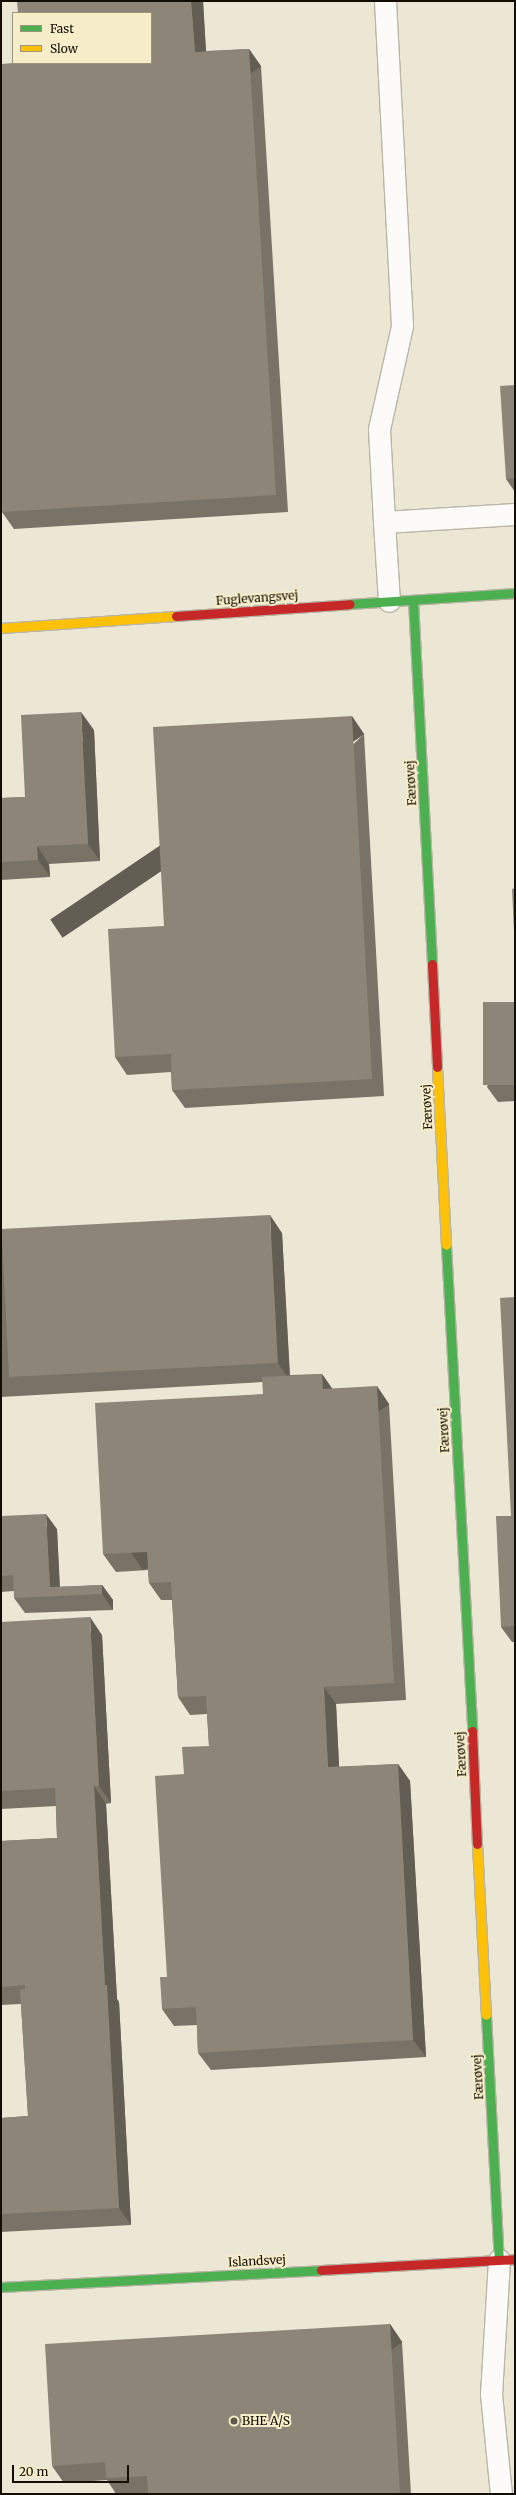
<!DOCTYPE html>
<meta charset="utf-8">
<style>
body{margin:0}
#map{position:relative;width:516px;height:2495px;overflow:hidden;background:#ece7d4;font-family:Merriweather,serif}
div>[style]{position:absolute}
.roads{filter:drop-shadow(1px 0 #b9b5a6) drop-shadow(-1px 0 #b9b5a6) drop-shadow(0 1px #b9b5a6) drop-shadow(0 -1px #b9b5a6)}
.lane>*{height:21px;margin:-10.5px;padding:0 10.5px;transform-origin:10.5px;border-radius:10.5px;background:#fcfbf9}
.fast>*{height:9px;margin:-4.5px;padding:0 4.5px;transform-origin:4.5px;border-radius:4.5px;background:#4caf50}
.slow>*{height:9px;margin:-4.5px;padding:0 4.5px;transform-origin:4.5px;border-radius:4.5px;background:#ffc107}
.jam>*{height:9px;margin:-4.5px;padding:0 4.5px;transform-origin:4.5px;border-radius:4.5px;background:#c62828}
.wall>*{inset:0;background:#797367}
.shaded-wall>*{inset:0;background:#635e54;transform-origin:0 0}
.building>*{inset:0;background:#8d8678;transform-origin:0 0}
.dots>*{width:11px;height:11px;translate:-50% -50%;box-sizing:border-box;border:2px solid #f7edc9;border-radius:50%}
span{translate:-50% -50%;white-space:nowrap;text-align:center;line-height:1.15;-webkit-text-stroke:4px #f7edc9;paint-order:stroke}
.street-label{font-size:12px;color:#120e03}
.poi-label{font-size:12px;color:#120e03}
.left{translate:0 -50%;text-align:left}
.frame{position:absolute;inset:0;border:2px solid #120e03;pointer-events:none}
.legend{position:absolute;left:12px;top:12px;width:140px;height:52px;box-sizing:border-box;background:#f7edc9;border:1px solid #9b947a;margin:0;padding:5px 7px;list-style:none;font-size:12px;color:#120e03}
.legend li{display:flex;align-items:center;gap:8px;height:20px}
.legend b{width:20px;border:1px solid #9b947a}
.scale{position:absolute;left:12px;top:2465px;width:117px;height:18px;box-sizing:border-box;border:2px solid #120e03;border-top:0;padding-left:5px;font-size:12px;line-height:14px;white-space:nowrap;color:#120e03;-webkit-text-stroke:3px #f7edc9;paint-order:stroke}
</style>
<div id="map">
<div class="roads">
<div class="lane">
<i style="left:385px;top:1px;width:325px;rotate:87deg"></i>
<i style="left:402px;top:326px;width:106px;rotate:102.6deg"></i>
<i style="left:379px;top:429px;width:93px;rotate:86.9deg"></i>
<i style="left:384px;top:522px;width:131px;rotate:-3.5deg"></i>
<i style="left:384px;top:522px;width:79px;rotate:86.4deg"></i>
<i style="left:499px;top:2260px;width:134px;rotate:93.4deg"></i>
<i style="left:491px;top:2394px;width:100px;rotate:84.3deg"></i>
</div>
<div class="fast">
<i style="left:413px;top:600px;width:364px;rotate:87deg"></i>
<i style="left:350px;top:604px;width:165px;rotate:-3.8deg"></i>
<i style="left:446px;top:1245px;width:487px;rotate:86.9deg"></i>
<i style="left:486px;top:2015px;width:245px;rotate:87deg"></i>
<i style="left:1px;top:2287px;width:320px;rotate:-3deg"></i>
</div>
<div class="slow">
<i style="left:1px;top:628px;width:175px;rotate:-3.9deg"></i>
<i style="left:437px;top:1067px;width:178px;rotate:87.1deg"></i>
<i style="left:477px;top:1844px;width:171px;rotate:87deg"></i>
</div>
<div class="jam">
<i style="left:176px;top:616px;width:174px;rotate:-3.9deg"></i>
<i style="left:432px;top:964px;width:103px;rotate:87.2deg"></i>
<i style="left:472px;top:1731px;width:113px;rotate:87.5deg"></i>
<i style="left:321px;top:2270px;width:194px;rotate:-3.2deg"></i>
</div>
</div>
<div class="wall">
<i style="clip-path:polygon(17px 1px,203px 1px,206px 51px,249px 49px,261px 66px,288px 512px,14px 529px,2px 512px,151px 63px)"></i>
<i style="clip-path:polygon(515px 385px,515px 492px,506px 479px)"></i>
<i style="clip-path:polygon(94px 730px,100px 861px,49px 864px,50px 877px,1px 880px,1px 798px,25px 797px)"></i>
<i style="clip-path:polygon(364px 734px,384px 1096px,185px 1108px,172px 1090px,171px 1072px,127px 1075px,115px 1057px,164px 926px)"></i>
<i style="clip-path:polygon(515px 1002px,515px 1101px,498px 1102px,487px 1087px)"></i>
<i style="clip-path:polygon(1px 1231px,282px 1233px,290px 1375px,322px 1374px,332px 1389px,389px 1404px,406px 1700px,336px 1704px,339px 1767px,398px 1764px,410px 1781px,426px 2057px,211px 2070px,198px 2053px,197px 2025px,174px 2026px,162px 2009px,167px 1977px,184px 1774px,209px 1746px,207px 1714px,190px 1715px,178px 1697px,172px 1600px,161px 1600px,149px 1583px,148px 1570px,116px 1572px,103px 1554px,263px 1394px,263px 1382px,1px 1397px)"></i>
<i style="clip-path:polygon(515px 1297px,515px 1642px,512px 1642px,501px 1627px,511px 1516px)"></i>
<i style="clip-path:polygon(1px 1516px,57px 1529px,60px 1587px,102px 1585px,113px 1600px,113px 1610px,25px 1613px,14px 1598px,14px 1591px,1px 1592px)"></i>
<i style="clip-path:polygon(1px 1622px,102px 1635px,111px 1803px,106px 1804px,117px 1999px,119px 2002px,131px 2225px,1px 2232px,1px 2118px,28px 2116px,21px 2004px,1px 2005px,1px 1841px,57px 1838px,56px 1806px,1px 1809px)"></i>
<i style="clip-path:polygon(390px 2324px,402px 2342px,411px 2494px,116px 2494px,107px 2480px,64px 2483px,52px 2466px)"></i>
</div>
<div class="shaded-wall">
<i style="clip-path:polygon(191px 1px,203px 1px,207px 70px,195px 52px)"></i>
<i style="left:249px;top:49px;width:21px;height:447px;rotate:55deg"></i>
<i style="clip-path:polygon(81px 712px,94px 730px,100px 861px,88px 844px)"></i>
<i style="left:352px;top:716px;width:22px;height:364px;rotate:56deg"></i>
<i style="clip-path:polygon(37px 846px,49px 864px,50px 877px,38px 860px)"></i>
<i style="clip-path:polygon(270px 1215px,282px 1233px,290px 1381px,278px 1363px)"></i>
<i style="clip-path:polygon(322px 1374px,334px 1391px,323px 1389px)"></i>
<i style="left:377px;top:1386px;width:22px;height:297px;rotate:56deg"></i>
<i style="clip-path:polygon(46px 1514px,57px 1529px,60px 1596px,50px 1587px)"></i>
<i style="clip-path:polygon(102px 1585px,113px 1600px,113px 1610px,102px 1594px)"></i>
<i style="clip-path:polygon(90px 1617px,102px 1635px,111px 1803px,99px 1786px)"></i>
<i style="clip-path:polygon(324px 1687px,336px 1704px,340px 1785px,328px 1767px)"></i>
<i style="clip-path:polygon(398px 1764px,410px 1781px,426px 2057px,413px 2040px)"></i>
<i style="clip-path:polygon(94px 1786px,106px 1804px,117px 1999px,119px 2002px,131px 2225px,119px 2208px,105px 1985px)"></i>
<i style="left:390px;top:2324px;width:22px;height:170px;rotate:56deg"></i>
</div>
<div class="building">
<i style="clip-path:polygon(17px 1px,191px 1px,195px 52px,249px 49px,276px 495px,2px 512px,1px 500px,1px 64px,13px 63px,151px 63px,151px 13px,18px 13px)"></i>
<i style="clip-path:polygon(515px 385px,515px 478px,506px 479px,500px 386px)"></i>
<i style="clip-path:polygon(81px 712px,88px 844px,37px 846px,38px 860px,1px 862px,1px 798px,25px 797px,21px 715px)"></i>
<i style="clip-path:polygon(352px 716px,372px 1079px,172px 1090px,171px 1054px,115px 1057px,108px 929px,164px 926px,153px 727px)"></i>
<i style="clip-path:polygon(515px 888px,515px 953px,512px 889px)"></i>
<i style="left:515px;top:1002px;width:83px;height:32px;rotate:90deg"></i>
<i style="left:270px;top:1215px;width:148px;height:269px;rotate:87deg"></i>
<i style="clip-path:polygon(515px 1297px,515px 1626px,501px 1627px,496px 1516px,511px 1516px,500px 1298px)"></i>
<i style="clip-path:polygon(322px 1374px,323px 1389px,377px 1386px,394px 1683px,324px 1687px,328px 1767px,398px 1764px,413px 2040px,198px 2053px,196px 2007px,162px 2009px,160px 1977px,167px 1977px,155px 1776px,184px 1774px,182px 1747px,209px 1746px,206px 1696px,178px 1697px,171px 1582px,149px 1583px,147px 1552px,103px 1554px,95px 1403px,263px 1394px,262px 1377px)"></i>
<i style="clip-path:polygon(46px 1514px,50px 1587px,102px 1585px,102px 1594px,14px 1598px,13px 1575px,1px 1576px,1px 1516px)"></i>
<i style="clip-path:polygon(90px 1617px,99px 1786px,94px 1786px,105px 1985px,107px 1985px,119px 2208px,1px 2214px,1px 2118px,28px 2116px,20px 1990px,25px 1989px,25px 1985px,1px 1987px,1px 1841px,57px 1838px,55px 1788px,1px 1791px,1px 1622px)"></i>
<i style="clip-path:polygon(390px 2324px,400px 2494px,148px 2494px,147px 2476px,106px 2478px,105px 2462px,52px 2466px,45px 2344px)"></i>
</div>
<div class="dots">
<i style="left:234px;top:2421px;background:#5e5a4c"></i>
</div>
<div class="street-label">
<span style="left:257px;top:598px;rotate:-4deg">Fuglevangsvej</span>
<span style="left:411px;top:783px;rotate:-93deg">Færøvej</span>
<span style="left:427px;top:1107px;rotate:-93deg">Færøvej</span>
<span style="left:444px;top:1430px;rotate:-93deg">Færøvej</span>
<span style="left:461px;top:1754px;rotate:-93deg">Færøvej</span>
<span style="left:478px;top:2077px;rotate:-93deg">Færøvej</span>
<span style="left:257px;top:2261px;rotate:-3deg">Islandsvej</span>
</div>
<div class="poi-label">
<span class="left" style="left:242px;top:2421px">BHE A/S</span>
</div>
<div class="frame"></div>
<ul class="legend">
<li><b style="height:5px;background:#4caf50"></b>Fast</li>
<li><b style="height:5px;background:#ffc107"></b>Slow</li>
</ul>
<div class="scale">20 m</div>
</div>
